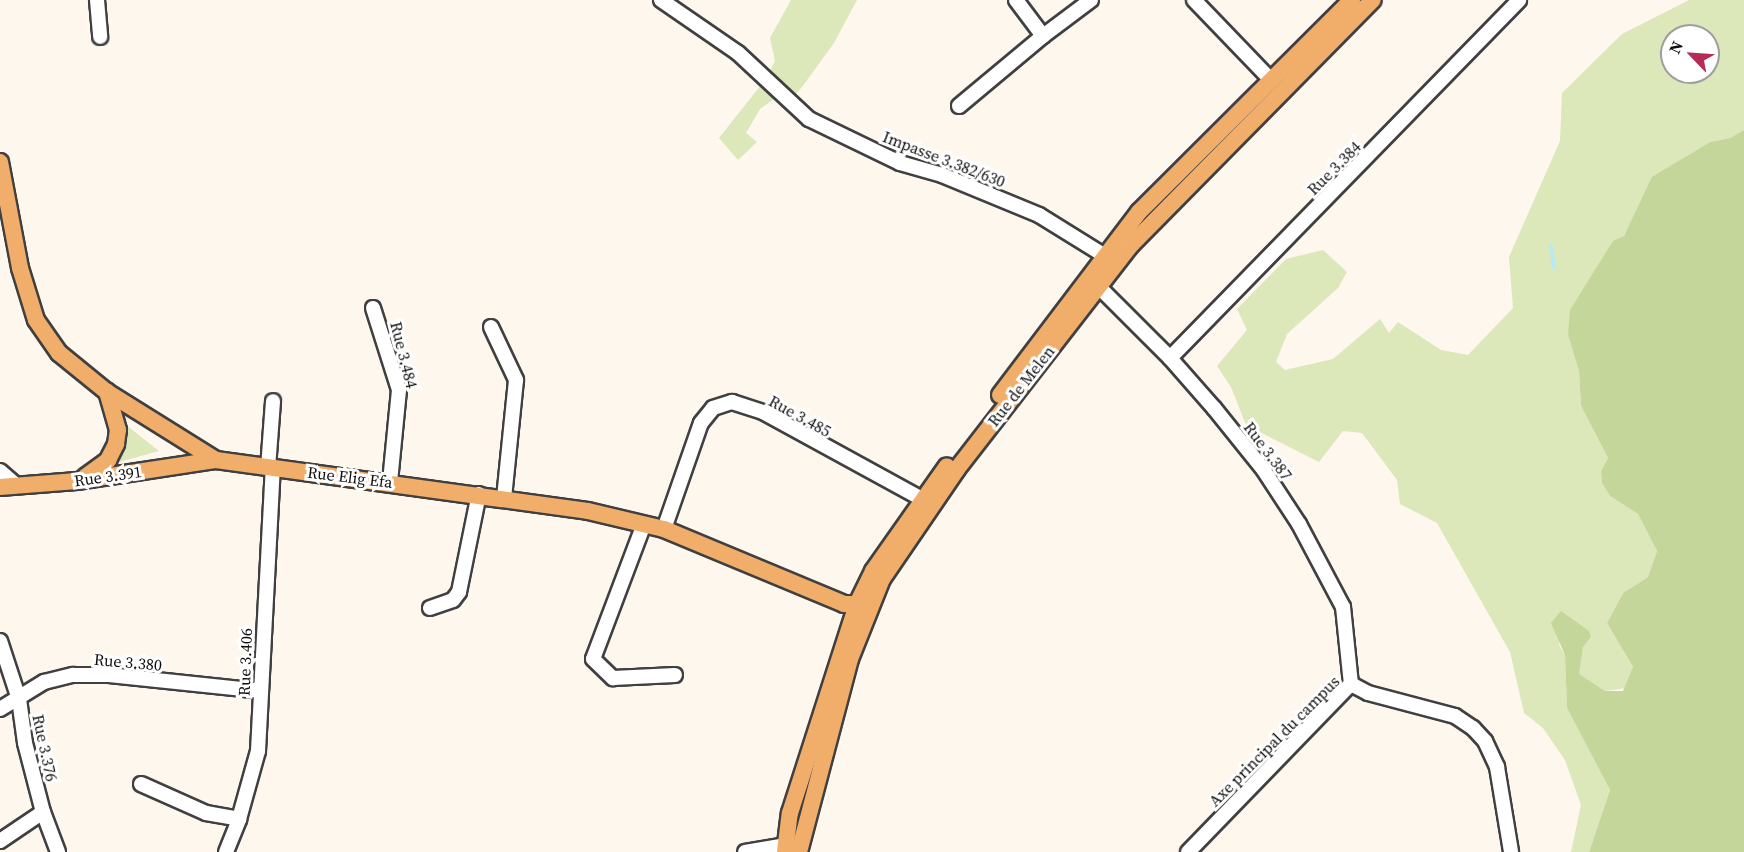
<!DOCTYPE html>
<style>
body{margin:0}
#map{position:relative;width:1744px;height:852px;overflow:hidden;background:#fef7ee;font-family:"Source Serif 4",serif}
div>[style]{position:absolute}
.green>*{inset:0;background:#dce7ba}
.forest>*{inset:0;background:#c5d69a}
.stream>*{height:4px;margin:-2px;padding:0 2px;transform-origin:2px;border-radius:2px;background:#b6ebf3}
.roads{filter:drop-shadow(2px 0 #404040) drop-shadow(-2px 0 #404040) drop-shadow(0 2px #404040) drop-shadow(0 -2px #404040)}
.minor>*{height:14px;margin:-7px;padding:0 7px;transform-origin:7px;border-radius:7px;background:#fff}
.major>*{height:16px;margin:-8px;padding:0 8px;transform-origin:8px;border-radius:8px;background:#f1ae6b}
span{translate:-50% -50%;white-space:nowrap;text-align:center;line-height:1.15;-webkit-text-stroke:6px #fff;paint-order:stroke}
.street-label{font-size:16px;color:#0d0d0d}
.north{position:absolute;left:1660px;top:24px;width:60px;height:60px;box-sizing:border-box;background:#fff;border:2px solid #9e9e9e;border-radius:50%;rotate:295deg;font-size:16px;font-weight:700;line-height:24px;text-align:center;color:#0d0d0d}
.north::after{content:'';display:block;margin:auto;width:21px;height:27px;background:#b52d56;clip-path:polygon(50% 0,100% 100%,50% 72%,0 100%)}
</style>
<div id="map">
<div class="green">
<i style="clip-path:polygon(791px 0,857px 0,834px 43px,802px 87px,793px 97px,782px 93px,760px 109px,746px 133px,757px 142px,738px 160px,719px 138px,765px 80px,775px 61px,770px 38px)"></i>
<i style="clip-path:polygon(evenodd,1689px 0,1744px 0,1744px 130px,1730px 138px,1710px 142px,1690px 154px,1636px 214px,1568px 335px,1579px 371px,1581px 406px,1608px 458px,1601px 471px,1602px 483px,1610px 496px,1638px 514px,1657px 551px,1648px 577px,1623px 593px,1607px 623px,1633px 667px,1627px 688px,1605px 691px,1578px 674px,1583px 647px,1591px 637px,1568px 616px,1559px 645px,1565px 655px,1567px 708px,1610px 790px,1589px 852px,1571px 852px,1581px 805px,1565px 760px,1543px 728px,1524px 713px,1510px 652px,1437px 523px,1400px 504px,1397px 480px,1362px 433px,1343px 431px,1319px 462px,1246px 425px,1231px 387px,1217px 366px,1247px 330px,1237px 309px,1286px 259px,1323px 250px,1347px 272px,1338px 288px,1287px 334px,1276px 362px,1285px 370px,1333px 359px,1380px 319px,1389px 333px,1398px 322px,1441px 350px,1468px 355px,1513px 308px,1509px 257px,1560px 141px,1562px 93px,1622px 34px,1689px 0,1672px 36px,1708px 36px,1708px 72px,1672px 72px,1672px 36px)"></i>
<i style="clip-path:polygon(126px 425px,159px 451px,119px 462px)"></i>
</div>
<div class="forest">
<i style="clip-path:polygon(1744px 130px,1744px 852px,1589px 852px,1610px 790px,1567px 708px,1565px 655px,1551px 623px,1561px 611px,1589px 631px,1591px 637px,1583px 647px,1579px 674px,1605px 691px,1623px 691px,1633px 667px,1607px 623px,1623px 593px,1648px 577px,1657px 551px,1638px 514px,1610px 496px,1602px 483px,1601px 471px,1608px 458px,1581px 406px,1579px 371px,1568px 335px,1570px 310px,1613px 241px,1624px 236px,1652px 177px,1710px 142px,1730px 138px)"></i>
</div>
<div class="stream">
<i style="left:1551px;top:246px;width:22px;rotate:82deg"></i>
</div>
<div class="roads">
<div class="minor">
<i style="left:97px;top:0;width:37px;rotate:85deg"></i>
<i style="left:661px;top:0;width:93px;rotate:34.5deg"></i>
<i style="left:738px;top:53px;width:97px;rotate:42.9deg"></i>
<i style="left:809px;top:119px;width:101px;rotate:25.8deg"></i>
<i style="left:900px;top:163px;width:44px;rotate:15.9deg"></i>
<i style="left:942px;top:175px;width:105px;rotate:22.4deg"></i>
<i style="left:1039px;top:215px;width:78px;rotate:31.8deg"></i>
<i style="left:1016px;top:0;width:45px;rotate:53.1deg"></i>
<i style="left:1043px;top:36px;width:60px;rotate:-36.9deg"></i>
<i style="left:1194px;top:0;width:112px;rotate:46.1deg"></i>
<i style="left:959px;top:106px;width:109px;rotate:-39.8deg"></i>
<i style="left:1093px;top:281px;width:109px;rotate:45deg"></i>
<i style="left:1170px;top:358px;width:67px;rotate:48.7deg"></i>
<i style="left:1214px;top:408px;width:78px;rotate:51.2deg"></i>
<i style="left:1263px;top:469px;width:66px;rotate:56.8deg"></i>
<i style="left:1299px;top:524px;width:94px;rotate:62.1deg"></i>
<i style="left:1343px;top:607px;width:77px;rotate:84.1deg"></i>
<i style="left:373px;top:308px;width:86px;rotate:72.4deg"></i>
<i style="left:399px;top:390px;width:92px;rotate:95.6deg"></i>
<i style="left:491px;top:327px;width:59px;rotate:64.7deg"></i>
<i style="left:516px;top:380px;width:119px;rotate:95.8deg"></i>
<i style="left:1170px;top:358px;width:500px;rotate:-45.7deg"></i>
<i style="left:268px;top:468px;width:67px;rotate:-85.7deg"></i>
<i style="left:0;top:471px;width:21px;rotate:41deg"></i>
<i style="left:644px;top:524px;width:144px;rotate:110.7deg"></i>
<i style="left:593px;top:659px;width:28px;rotate:44deg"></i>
<i style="left:613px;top:678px;width:62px;rotate:-2.8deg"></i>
<i style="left:664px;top:529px;width:112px;rotate:-70.8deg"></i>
<i style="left:701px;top:423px;width:19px;rotate:-51deg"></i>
<i style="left:713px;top:408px;width:20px;rotate:-18deg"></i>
<i style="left:732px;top:402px;width:33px;rotate:18deg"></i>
<i style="left:763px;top:412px;width:181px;rotate:28.7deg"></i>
<i style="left:430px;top:608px;width:24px;rotate:-19deg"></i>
<i style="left:453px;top:600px;width:10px;rotate:-53deg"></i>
<i style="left:459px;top:592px;width:100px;rotate:-78.5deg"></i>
<i style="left:0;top:641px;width:61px;rotate:71.9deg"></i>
<i style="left:19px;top:699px;width:44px;rotate:82.2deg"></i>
<i style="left:25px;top:743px;width:71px;rotate:75.4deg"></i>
<i style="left:43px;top:812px;width:52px;rotate:146deg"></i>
<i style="left:1351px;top:684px;width:19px;rotate:28deg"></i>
<i style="left:1368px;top:693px;width:90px;rotate:14.8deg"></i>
<i style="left:1455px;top:716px;width:22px;rotate:34deg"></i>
<i style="left:1473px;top:728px;width:18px;rotate:47deg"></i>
<i style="left:1485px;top:741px;width:29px;rotate:65deg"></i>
<i style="left:1497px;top:767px;width:86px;rotate:80.6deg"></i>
<i style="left:0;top:709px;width:52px;rotate:-31.5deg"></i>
<i style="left:44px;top:682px;width:30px;rotate:-14deg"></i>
<i style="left:73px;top:675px;width:36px"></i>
<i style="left:109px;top:675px;width:152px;rotate:6deg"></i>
<i style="left:141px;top:784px;width:71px;rotate:24deg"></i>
<i style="left:206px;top:813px;width:34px;rotate:10deg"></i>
<i style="left:43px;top:812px;width:43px;rotate:69.4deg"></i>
<i style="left:226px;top:852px;width:35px;rotate:-68deg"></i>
<i style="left:239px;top:819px;width:71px;rotate:-74.4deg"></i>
<i style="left:258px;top:751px;width:283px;rotate:-87deg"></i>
<i style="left:745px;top:852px;width:42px;rotate:-9.7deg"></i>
<i style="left:1188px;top:852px;width:234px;rotate:-45.9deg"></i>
</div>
<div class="major">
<i style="left:0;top:162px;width:108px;rotate:79.3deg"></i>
<i style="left:20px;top:268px;width:54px;rotate:72.9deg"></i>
<i style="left:36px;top:320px;width:40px;rotate:55.1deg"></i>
<i style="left:59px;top:353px;width:62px;rotate:39.1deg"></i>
<i style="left:107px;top:392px;width:128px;rotate:32deg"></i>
<i style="left:216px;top:460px;width:375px;rotate:7.8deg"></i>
<i style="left:588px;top:511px;width:78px;rotate:13.3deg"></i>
<i style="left:664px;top:529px;width:195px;rotate:22.6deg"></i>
<i style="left:844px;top:604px;width:13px"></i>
<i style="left:1000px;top:395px;width:230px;rotate:-52.8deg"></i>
<i style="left:1139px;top:212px;width:301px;rotate:-44.9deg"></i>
<i style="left:85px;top:477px;width:29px;rotate:-36deg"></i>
<i style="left:108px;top:460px;width:18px;rotate:-63deg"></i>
<i style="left:116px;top:444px;width:14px;rotate:-82deg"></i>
<i style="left:118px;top:430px;width:40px;rotate:-106deg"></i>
<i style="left:0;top:487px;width:77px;rotate:-4.5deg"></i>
<i style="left:77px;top:481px;width:141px;rotate:-8.6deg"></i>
<i style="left:785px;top:852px;width:39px;rotate:-83deg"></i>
<i style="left:790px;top:813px;width:219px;rotate:-72.2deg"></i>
<i style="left:857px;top:604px;width:37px;rotate:-64deg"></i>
<i style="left:873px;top:571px;width:128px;rotate:-54.8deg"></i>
<i style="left:799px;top:852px;width:200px;rotate:-75.2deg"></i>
<i style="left:850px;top:659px;width:86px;rotate:-68.2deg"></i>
<i style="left:882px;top:579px;width:133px;rotate:-55.7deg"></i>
<i style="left:957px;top:469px;width:284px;rotate:-52.2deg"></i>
<i style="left:1131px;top:245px;width:344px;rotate:-45.4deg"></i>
</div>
</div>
<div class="street-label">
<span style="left:944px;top:159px;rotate:21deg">Impasse 3.382/630</span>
<span style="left:1334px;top:168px;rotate:-45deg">Rue 3.384</span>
<span style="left:404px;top:355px;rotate:76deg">Rue 3.484</span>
<span style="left:1021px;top:386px;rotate:-52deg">Rue de Melen</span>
<span style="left:800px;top:416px;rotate:29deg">Rue 3.485</span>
<span style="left:1268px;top:451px;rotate:53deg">Rue 3.387</span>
<span style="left:108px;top:476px;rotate:-8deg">Rue 3.391</span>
<span style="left:350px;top:477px;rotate:7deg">Rue Elig Efa</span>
<span style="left:128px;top:662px;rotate:5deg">Rue 3.380</span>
<span style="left:245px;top:662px;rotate:-88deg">Rue 3.406</span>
<span style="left:1274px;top:741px;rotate:-45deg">Axe principal du campus</span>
<span style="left:45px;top:748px;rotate:78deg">Rue 3.376</span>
</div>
<div class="north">N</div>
</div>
